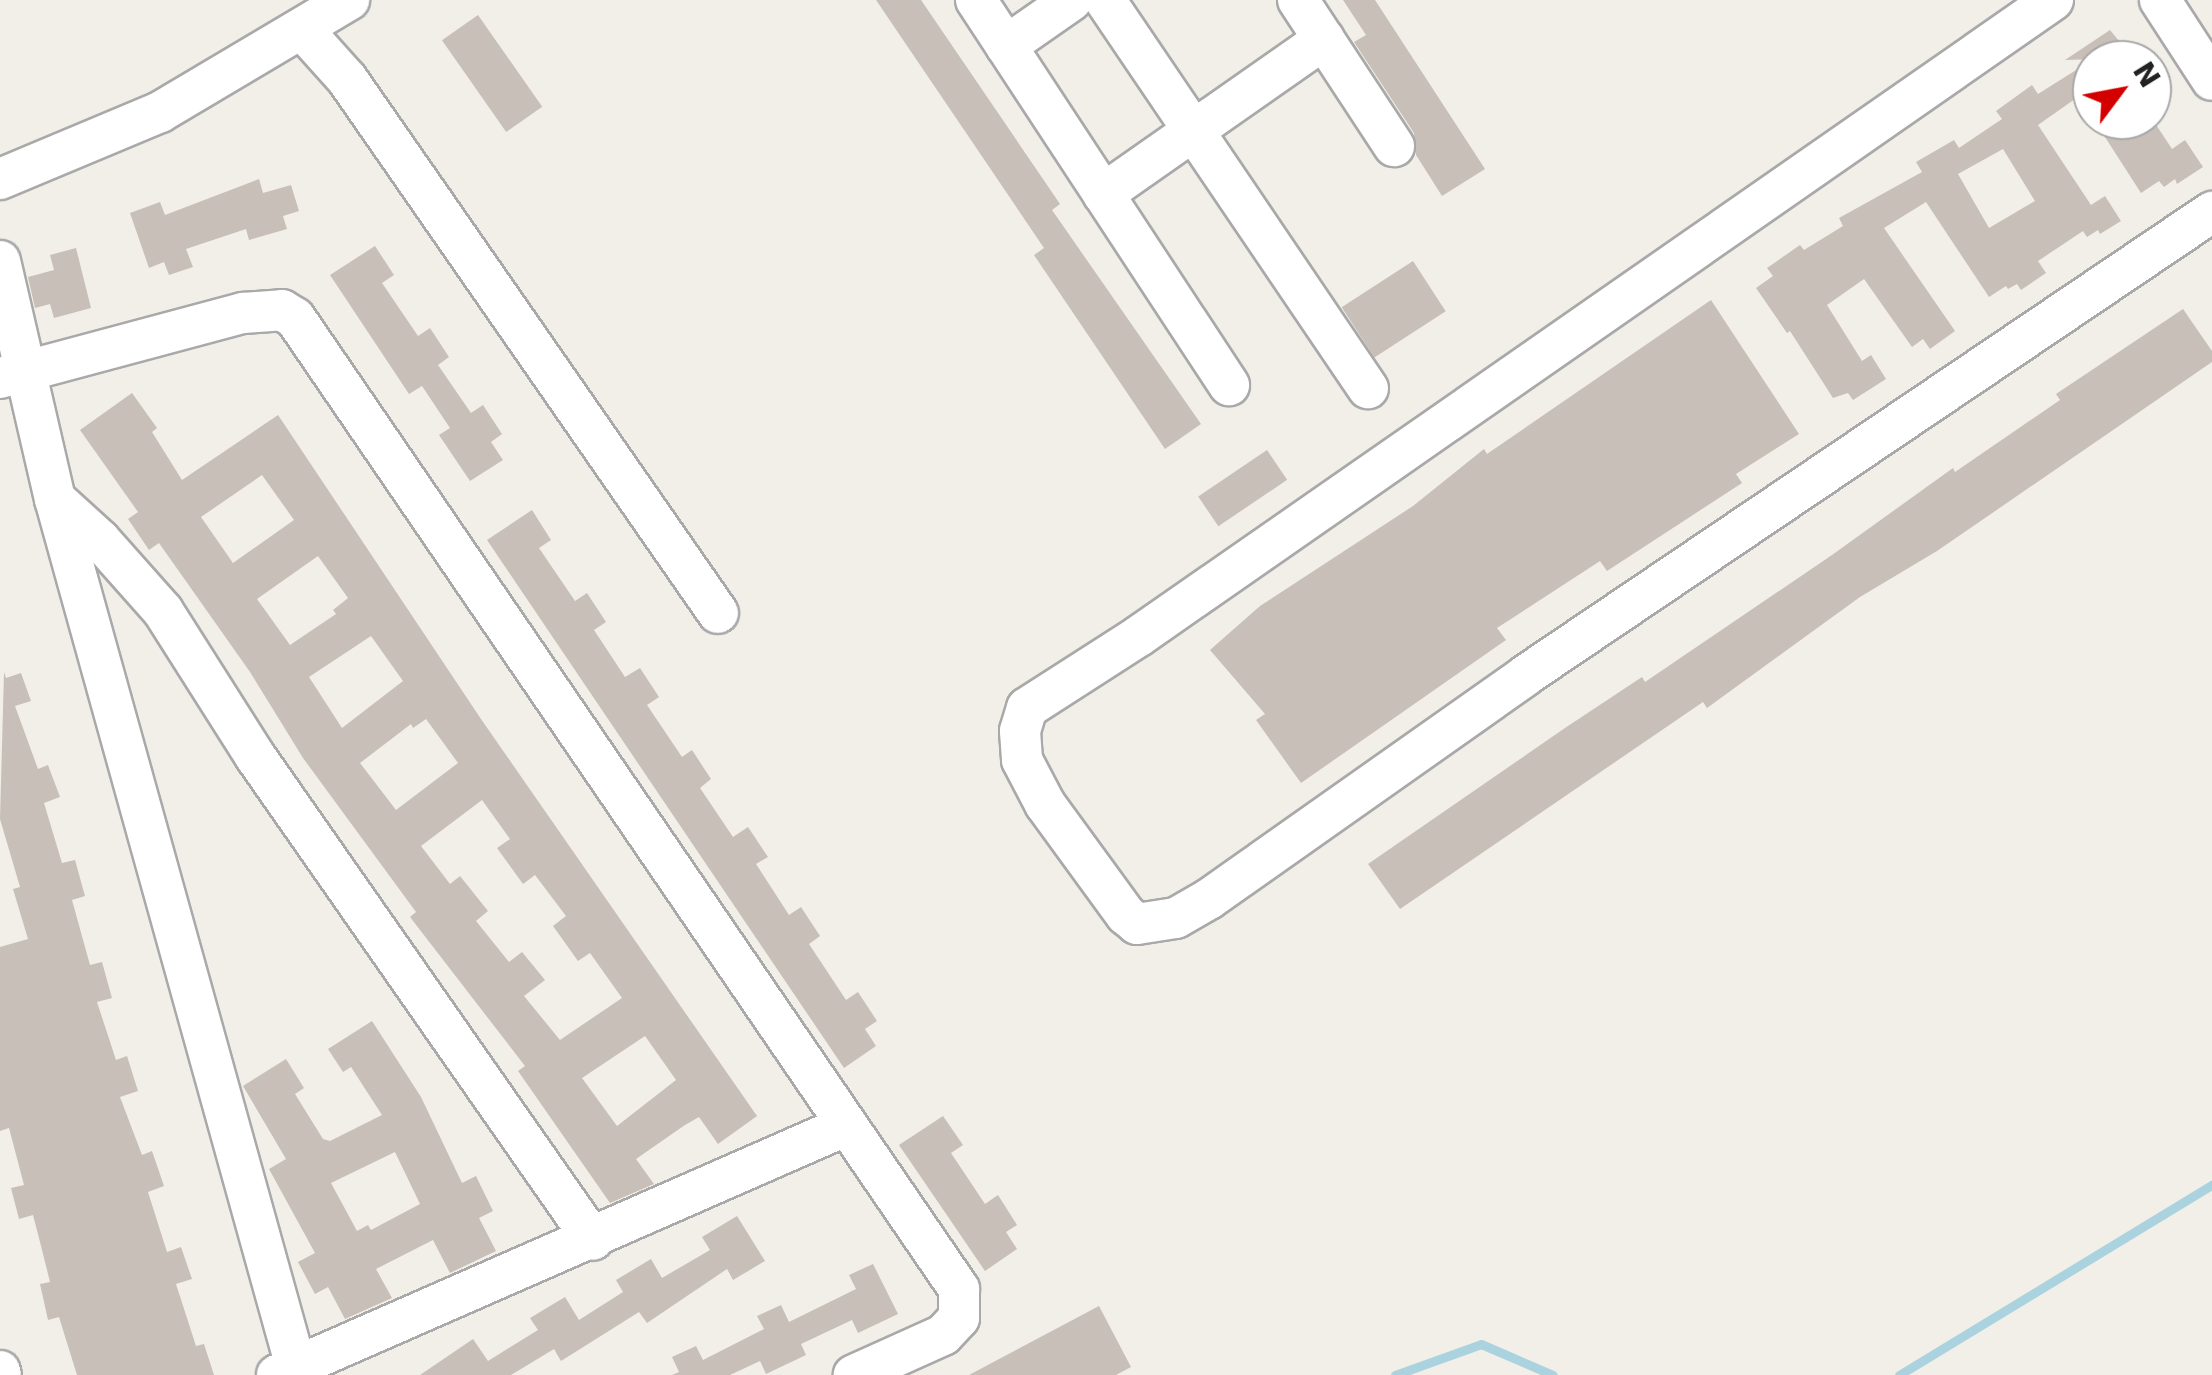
<!DOCTYPE html>
<style>
body{margin:0}
#map{position:relative;width:2212px;height:1375px;overflow:hidden;background:#f2efe9;font-family:"DejaVu Sans",sans-serif}
div>[style]{position:absolute}
.stream>*{height:9px;margin:-4.5px;padding:0 4.5px;transform-origin:4.5px;border-radius:4.5px;background:#aad3df}
.building>*{inset:0;background:#c7bfb8;transform-origin:0 0}
.roads{filter:drop-shadow(2px 0 #a9a9a9) drop-shadow(-2px 0 #a9a9a9) drop-shadow(0 2px #a9a9a9) drop-shadow(0 -2px #a9a9a9)}
.minor>*{height:40px;margin:-20px;padding:0 20px;transform-origin:20px;border-radius:20px;background:#fff}
span{translate:-50% -50%;white-space:nowrap;text-align:center;line-height:1.15;-webkit-text-stroke:9px #fff;paint-order:stroke}
.north{position:absolute;left:2072px;top:40px;width:100px;height:100px;box-sizing:border-box;background:#fff;border:2px solid #a7a7a7;border-radius:50%;rotate:58deg;font-size:28px;font-weight:700;line-height:40px;text-align:center;color:#222}
.north::after{content:'';display:block;margin:auto;width:35px;height:45px;background:#d40000;clip-path:polygon(50% 0,100% 100%,50% 72%,0 100%)}
</style>
<div id="map">
<div class="stream">
<i style="left:1395px;top:1375px;width:91px;rotate:-19.8deg"></i>
<i style="left:1481px;top:1344px;width:78px;rotate:23.3deg"></i>
<i style="left:1899px;top:1375px;width:366px;rotate:-31.3deg"></i>
</div>
<div class="building">
<i style="clip-path:polygon(876px 0,921px 0,1060px 204px,1052px 210px,1201px 424px,1165px 449px,1034px 255px,1044px 248px)"></i>
<i style="clip-path:polygon(1343px 0,1375px 0,1485px 169px,1442px 196px,1416px 155px,1414px 133px,1354px 42px,1366px 35px)"></i>
<i style="left:478px;top:15px;width:112px;height:44px;rotate:55deg"></i>
<i style="clip-path:polygon(2110px 30px,2133px 58px,2065px 60px)"></i>
<i style="clip-path:polygon(evenodd,2092px 60px,2092px 87px,2038px 125px,2091px 205px,2105px 196px,2121px 221px,2100px 234px,2098px 230px,2087px 237px,2083px 231px,2038px 261px,2046px 273px,2021px 290px,2017px 284px,2008px 289px,2006px 286px,1989px 297px,1926px 202px,1884px 228px,1955px 331px,1930px 349px,1923px 339px,1912px 347px,1864px 279px,1827px 305px,1862px 361px,1871px 355px,1886px 379px,1853px 400px,1848px 393px,1833px 398px,1790px 331px,1787px 333px,1756px 288px,1773px 276px,1767px 268px,1800px 245px,1804px 250px,1843px 226px,1839px 218px,1922px 172px,1916px 162px,1954px 140px,1959px 148px,2002px 119px,1996px 111px,2032px 85px,2038px 94px,2092px 60px,2003px 149px,2035px 201px,1989px 228px,1958px 174px,2003px 149px)"></i>
<i style="clip-path:polygon(2094px 120px,2153px 120px,2172px 149px,2185px 140px,2203px 167px,2177px 184px,2175px 179px,2164px 187px,2159px 181px,2141px 193px)"></i>
<i style="clip-path:polygon(259px 179px,263px 193px,291px 185px,299px 211px,283px 216px,287px 229px,249px 240px,246px 229px,186px 249px,193px 267px,169px 275px,164px 262px,149px 268px,130px 213px,160px 202px,165px 215px)"></i>
<i style="clip-path:polygon(375px 246px,394px 275px,382px 283px,418px 336px,430px 328px,449px 357px,438px 365px,471px 413px,483px 405px,502px 434px,491px 442px,503px 460px,470px 481px,439px 435px,450px 428px,422px 386px,409px 394px,330px 275px)"></i>
<i style="clip-path:polygon(76px 248px,91px 308px,54px 318px,50px 304px,35px 308px,28px 277px,54px 270px,50px 255px)"></i>
<i style="left:1413px;top:261px;width:60px;height:85px;rotate:57deg"></i>
<i style="clip-path:polygon(1711px 300px,1799px 434px,1736px 474px,1742px 483px,1607px 571px,1600px 561px,1497px 628px,1506px 640px,1301px 783px,1256px 720px,1265px 714px,1210px 650px,1260px 606px,1413px 506px,1484px 449px,1487px 454px)"></i>
<i style="clip-path:polygon(2183px 309px,2212px 351px,2212px 362px,1937px 551px,1860px 597px,1707px 708px,1703px 702px,1400px 909px,1368px 864px,1565px 728px,1642px 677px,1645px 682px,1832px 555px,1953px 468px,1955px 472px,2060px 400px,2056px 394px)"></i>
<i style="clip-path:polygon(evenodd,132px 393px,157px 428px,152px 432px,182px 480px,278px 415px,481px 719px,757px 1116px,718px 1144px,699px 1117px,685px 1125px,636px 1159px,654px 1184px,610px 1203px,518px 1071px,525px 1066px,410px 917px,416px 912px,303px 758px,250px 672px,159px 543px,149px 550px,128px 519px,138px 512px,80px 430px,132px 393px,262px 475px,294px 520px,233px 563px,201px 517px,262px 475px,132px 393px,318px 556px,348px 598px,333px 610px,336px 614px,290px 645px,257px 599px,318px 556px,132px 393px,371px 636px,403px 681px,342px 728px,309px 677px,371px 636px,132px 393px,426px 719px,458px 763px,396px 810px,360px 763px,411px 724px,413px 728px,426px 719px,132px 393px,482px 800px,510px 839px,497px 848px,523px 884px,535px 875px,566px 916px,553px 926px,578px 961px,590px 953px,622px 998px,560px 1040px,524px 996px,545px 980px,522px 952px,509px 962px,476px 921px,488px 911px,460px 876px,450px 884px,421px 846px,482px 800px,132px 393px,645px 1036px,676px 1080px,617px 1126px,582px 1078px,645px 1036px)"></i>
<i style="left:1267px;top:450px;width:36px;height:83px;rotate:56deg"></i>
<i style="clip-path:polygon(532px 510px,551px 540px,539px 548px,575px 601px,587px 593px,606px 622px,594px 630px,625px 677px,640px 668px,659px 697px,647px 705px,682px 757px,692px 750px,711px 779px,700px 788px,733px 837px,748px 827px,768px 857px,756px 864px,789px 915px,801px 907px,820px 936px,809px 944px,846px 1000px,858px 992px,877px 1021px,865px 1029px,876px 1046px,844px 1068px,487px 540px)"></i>
<i style="clip-path:polygon(4px 672px,6px 678px,21px 673px,31px 701px,15px 706px,38px 769px,48px 765px,60px 797px,44px 803px,62px 863px,75px 860px,85px 896px,72px 900px,90px 965px,102px 962px,112px 998px,97px 1002px,116px 1060px,127px 1056px,138px 1091px,120px 1097px,142px 1155px,152px 1151px,164px 1186px,148px 1192px,167px 1252px,181px 1247px,192px 1279px,176px 1284px,196px 1346px,204px 1344px,214px 1375px,77px 1375px,59px 1317px,48px 1320px,40px 1284px,50px 1282px,40px 1242px,33px 1215px,19px 1219px,11px 1188px,24px 1185px,9px 1128px,0 1131px,0 947px,28px 939px,13px 889px,20px 887px,0 819px)"></i>
<i style="clip-path:polygon(evenodd,372px 1021px,421px 1097px,462px 1183px,476px 1176px,493px 1211px,479px 1218px,496px 1251px,450px 1273px,433px 1240px,376px 1269px,392px 1298px,345px 1319px,328px 1287px,315px 1294px,298px 1262px,315px 1253px,269px 1169px,286px 1159px,243px 1086px,286px 1059px,304px 1088px,295px 1094px,323px 1139px,330px 1141px,382px 1115px,351px 1067px,343px 1072px,328px 1049px,372px 1021px,395px 1152px,420px 1204px,371px 1230px,368px 1225px,357px 1231px,331px 1183px,395px 1152px)"></i>
<i style="clip-path:polygon(943px 1116px,963px 1145px,951px 1153px,985px 1204px,998px 1195px,1017px 1225px,1006px 1232px,1017px 1249px,985px 1271px,899px 1145px)"></i>
<i style="clip-path:polygon(737px 1216px,765px 1261px,733px 1280px,727px 1269px,647px 1323px,639px 1312px,561px 1361px,554px 1349px,511px 1375px,420px 1375px,473px 1339px,488px 1361px,538px 1330px,530px 1318px,565px 1297px,579px 1320px,623px 1292px,616px 1280px,651px 1259px,662px 1278px,710px 1250px,702px 1237px)"></i>
<i style="clip-path:polygon(873px 1264px,898px 1314px,858px 1333px,852px 1320px,801px 1344px,806px 1355px,766px 1374px,760px 1361px,730px 1375px,672px 1375px,679px 1372px,672px 1357px,696px 1346px,703px 1360px,764px 1329px,757px 1316px,781px 1305px,789px 1322px,856px 1289px,849px 1275px)"></i>
<i style="clip-path:polygon(1099px 1306px,1131px 1367px,1116px 1375px,969px 1375px)"></i>
</div>
<div class="roads">
<div class="minor">
<i style="left:976px;top:0;width:461px;rotate:56.7deg"></i>
<i style="left:1105px;top:0;width:469px;rotate:55.9deg"></i>
<i style="left:1298px;top:0;width:175px;rotate:56.7deg"></i>
<i style="left:2053px;top:0;width:1114px;rotate:145.17deg"></i>
<i style="left:1139px;top:636px;width:133px;rotate:147.3deg"></i>
<i style="left:1027px;top:708px;width:24px;rotate:107deg"></i>
<i style="left:1020px;top:731px;width:29px;rotate:86deg"></i>
<i style="left:1022px;top:760px;width:50px;rotate:62.4deg"></i>
<i style="left:1045px;top:804px;width:137px;rotate:53.9deg"></i>
<i style="left:1126px;top:915px;width:14px;rotate:39deg"></i>
<i style="left:1137px;top:924px;width:39px;rotate:-9deg"></i>
<i style="left:1176px;top:918px;width:38px;rotate:-30deg"></i>
<i style="left:1209px;top:899px;width:388px;rotate:-35.2deg"></i>
<i style="left:1526px;top:675px;width:828px;rotate:-34.02deg"></i>
<i style="left:2160px;top:0;width:95px;rotate:57deg"></i>
<i style="left:303px;top:30px;width:66px;rotate:48.1deg"></i>
<i style="left:347px;top:79px;width:650px;rotate:55.21deg"></i>
<i style="left:1006px;top:46px;width:80px;rotate:-34.9deg"></i>
<i style="left:0;top:179px;width:173px;rotate:-22.7deg"></i>
<i style="left:160px;top:112px;width:220px;rotate:-30.7deg"></i>
<i style="left:1103px;top:194px;width:270px;rotate:-35deg"></i>
<i style="left:0;top:261px;width:244px;rotate:77deg"></i>
<i style="left:55px;top:499px;width:901px;rotate:74.48deg"></i>
<i style="left:0;top:378px;width:252px;rotate:-15deg"></i>
<i style="left:243px;top:313px;width:39px;rotate:-4deg"></i>
<i style="left:282px;top:310px;width:15px;rotate:32deg"></i>
<i style="left:295px;top:318px;width:1176px;rotate:55.63deg"></i>
<i style="left:959px;top:1289px;width:29px;rotate:90deg"></i>
<i style="left:959px;top:1318px;width:23px;rotate:133deg"></i>
<i style="left:943px;top:1335px;width:98px;rotate:155.8deg"></i>
<i style="left:55px;top:499px;width:61px;rotate:42.3deg"></i>
<i style="left:100px;top:540px;width:95px;rotate:48.4deg"></i>
<i style="left:163px;top:611px;width:172px;rotate:57.6deg"></i>
<i style="left:255px;top:756px;width:590px;rotate:55.07deg"></i>
<i style="left:0;top:1371px;width:4px;rotate:76deg"></i>
<i style="left:277px;top:1375px;width:620px;rotate:-23.67deg"></i>
</div>
</div>
<div class="north">N</div>
</div>
